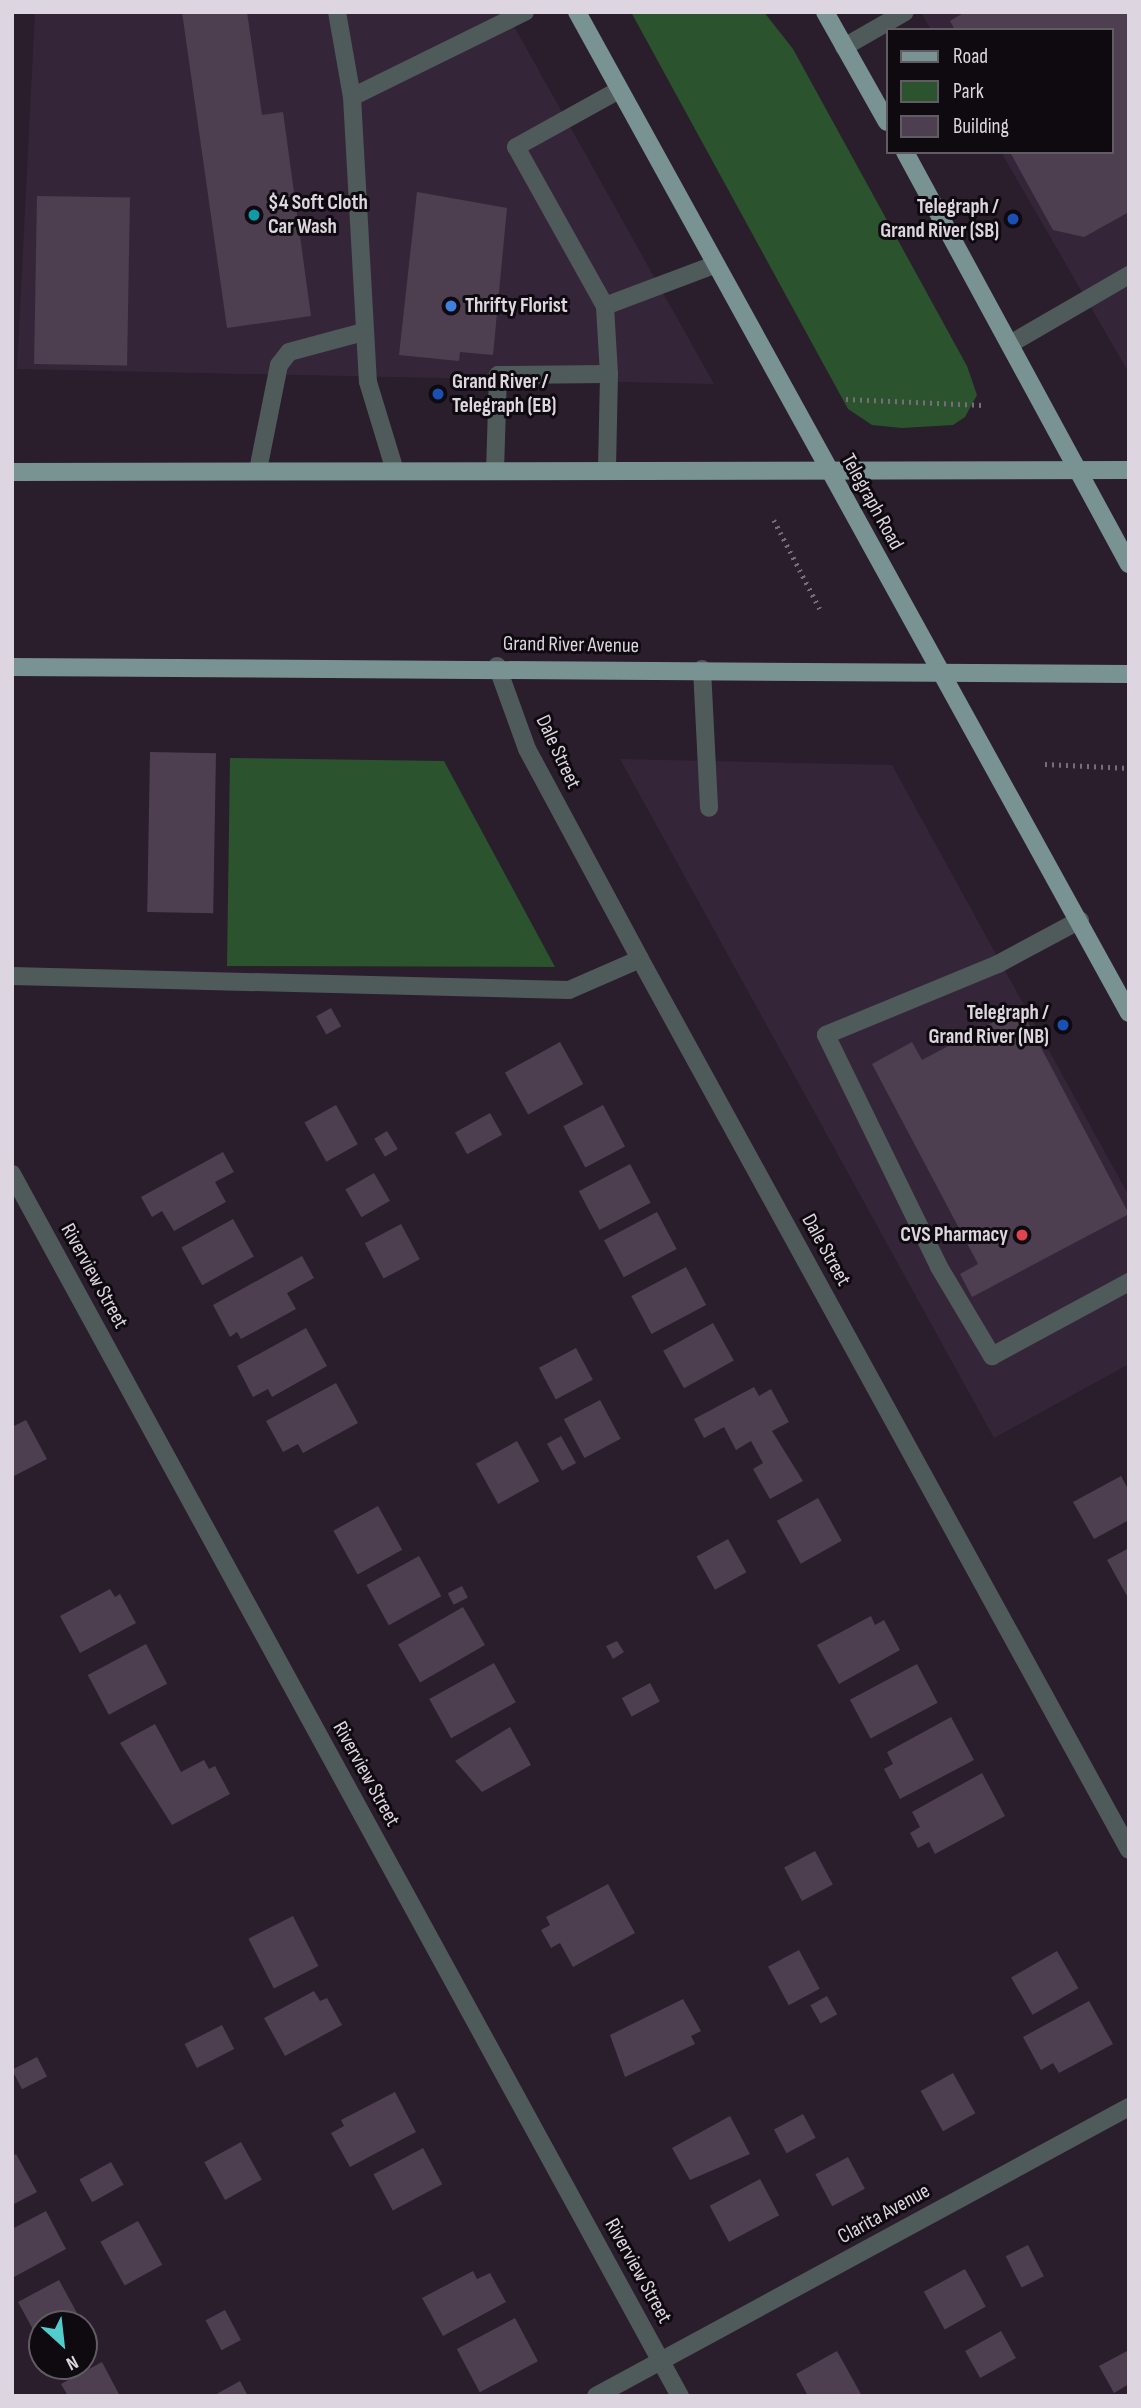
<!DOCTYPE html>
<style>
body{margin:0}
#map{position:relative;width:1141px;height:2408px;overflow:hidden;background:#2a1d2c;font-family:"Sofia Sans Condensed",sans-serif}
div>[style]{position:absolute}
.built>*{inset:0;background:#352539}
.green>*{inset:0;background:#2b532d}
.building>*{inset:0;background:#4d3f50;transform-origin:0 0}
.path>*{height:4.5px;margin-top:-2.25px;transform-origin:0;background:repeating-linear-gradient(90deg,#776c79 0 2px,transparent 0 7px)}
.lane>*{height:18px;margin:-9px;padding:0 9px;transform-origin:9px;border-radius:9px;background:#4f5a5a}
.street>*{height:18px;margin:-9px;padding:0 9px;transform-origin:9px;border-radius:9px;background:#4f5a5a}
.primary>*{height:18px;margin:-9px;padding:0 9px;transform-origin:9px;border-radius:9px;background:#799292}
.dots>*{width:19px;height:19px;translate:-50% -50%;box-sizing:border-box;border:4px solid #0f0a10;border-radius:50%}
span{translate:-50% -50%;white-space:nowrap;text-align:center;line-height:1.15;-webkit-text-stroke:6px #0f0a10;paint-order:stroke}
.poi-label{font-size:21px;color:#ddd5df;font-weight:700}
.left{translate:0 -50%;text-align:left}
.right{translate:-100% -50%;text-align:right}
.street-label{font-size:21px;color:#ddd5df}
.frame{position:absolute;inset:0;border:14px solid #ddd5df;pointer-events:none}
.legend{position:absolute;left:886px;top:28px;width:228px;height:126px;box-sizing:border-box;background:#0f0a10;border:2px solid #615b63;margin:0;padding:9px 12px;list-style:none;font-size:21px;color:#ddd5df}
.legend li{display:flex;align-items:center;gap:14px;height:35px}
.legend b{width:35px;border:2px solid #615b63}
.north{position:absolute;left:28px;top:2310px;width:70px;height:70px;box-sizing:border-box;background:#0f0a10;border:2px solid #615b63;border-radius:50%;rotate:153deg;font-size:19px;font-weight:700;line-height:28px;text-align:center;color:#ddd5df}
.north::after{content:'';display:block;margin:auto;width:24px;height:32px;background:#52cdcd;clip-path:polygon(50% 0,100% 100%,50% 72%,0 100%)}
</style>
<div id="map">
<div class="built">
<i style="clip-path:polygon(35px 12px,506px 12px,714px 384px,17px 369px)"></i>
<i style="clip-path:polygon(921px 12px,1129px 12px,1129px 373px,1001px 152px,1111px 152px,1111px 30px,931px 30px)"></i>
<i style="clip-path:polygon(620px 759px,892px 765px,1129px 1196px,1129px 1364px,994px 1438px)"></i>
</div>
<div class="green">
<i style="clip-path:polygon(631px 12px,764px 12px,793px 49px,967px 366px,977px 395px,965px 417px,953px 425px,902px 428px,872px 425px,848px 409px)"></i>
<i style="clip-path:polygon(230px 758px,444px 761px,555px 967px,227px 966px)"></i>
</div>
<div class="building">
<i style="clip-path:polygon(182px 12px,247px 12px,262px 115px,283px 112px,311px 316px,227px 328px)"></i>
<i style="clip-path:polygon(965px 12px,1129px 12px,1129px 212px,1084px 237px,1053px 230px,1010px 152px,1111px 152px,1111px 30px,955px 30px,950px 21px)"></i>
<i style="clip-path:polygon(417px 192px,507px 208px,493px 355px,460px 352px,459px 361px,399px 355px)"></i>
<i style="left:37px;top:196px;width:93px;height:168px;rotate:1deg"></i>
<i style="left:150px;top:752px;width:66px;height:160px;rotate:1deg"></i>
<i style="left:331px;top:1008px;width:21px;height:17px;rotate:61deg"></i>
<i style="clip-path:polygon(1020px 1008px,1129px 1214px,972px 1297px,960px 1274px,978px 1264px,872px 1064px,912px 1042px,922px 1060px)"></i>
<i style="left:560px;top:1042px;width:48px;height:63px;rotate:61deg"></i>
<i style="left:336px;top:1105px;width:45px;height:36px;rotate:61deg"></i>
<i style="left:603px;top:1105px;width:47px;height:45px;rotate:62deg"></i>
<i style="left:490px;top:1113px;width:25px;height:40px;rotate:61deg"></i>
<i style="left:387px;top:1131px;width:21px;height:15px;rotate:59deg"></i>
<i style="clip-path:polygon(223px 1152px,234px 1172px,215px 1182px,226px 1202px,174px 1231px,162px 1211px,152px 1217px,141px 1197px)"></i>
<i style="left:630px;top:1164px;width:44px;height:58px;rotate:62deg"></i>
<i style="left:374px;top:1173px;width:32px;height:33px;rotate:60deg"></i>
<i style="left:657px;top:1212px;width:42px;height:60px;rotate:62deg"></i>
<i style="left:233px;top:1219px;width:43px;height:59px;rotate:61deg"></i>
<i style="left:401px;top:1224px;width:40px;height:41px;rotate:62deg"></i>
<i style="clip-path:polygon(302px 1256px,314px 1278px,287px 1293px,296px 1309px,241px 1339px,237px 1332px,230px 1337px,213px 1305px)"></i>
<i style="left:686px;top:1267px;width:43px;height:62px;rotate:62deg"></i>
<i style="left:713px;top:1323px;width:43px;height:57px;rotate:61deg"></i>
<i style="clip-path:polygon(306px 1328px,327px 1366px,272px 1397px,268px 1389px,253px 1397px,237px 1366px)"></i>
<i style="left:576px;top:1348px;width:36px;height:42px;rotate:62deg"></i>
<i style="clip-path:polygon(336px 1383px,358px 1423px,303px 1453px,298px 1444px,283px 1452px,266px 1421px)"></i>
<i style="clip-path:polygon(754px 1387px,759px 1396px,771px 1389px,789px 1422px,772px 1431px,803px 1481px,770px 1499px,753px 1469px,763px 1463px,751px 1441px,736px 1450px,724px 1427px,704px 1438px,694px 1419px)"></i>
<i style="left:600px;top:1400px;width:44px;height:41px;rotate:62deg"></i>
<i style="clip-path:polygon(26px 1420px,47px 1459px,12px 1477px,12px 1427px)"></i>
<i style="left:561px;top:1436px;width:31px;height:16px;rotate:61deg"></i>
<i style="left:517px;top:1441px;width:46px;height:47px;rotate:61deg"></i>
<i style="clip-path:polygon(1121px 1476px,1129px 1491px,1129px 1520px,1094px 1539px,1073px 1502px)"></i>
<i style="left:818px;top:1498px;width:49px;height:47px;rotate:61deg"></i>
<i style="left:378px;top:1506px;width:50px;height:51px;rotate:61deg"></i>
<i style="left:728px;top:1539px;width:38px;height:36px;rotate:61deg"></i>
<i style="clip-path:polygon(1129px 1548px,1129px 1595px,1127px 1596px,1107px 1560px)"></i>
<i style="left:419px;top:1556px;width:46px;height:60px;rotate:61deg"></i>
<i style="left:462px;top:1586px;width:13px;height:16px;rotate:63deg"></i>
<i style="clip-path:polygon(110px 1589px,115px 1597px,120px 1594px,136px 1623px,80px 1653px,60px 1616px)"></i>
<i style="left:463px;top:1607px;width:44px;height:75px;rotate:60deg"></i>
<i style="clip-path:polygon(871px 1616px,875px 1625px,884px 1620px,900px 1650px,839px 1684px,817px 1645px)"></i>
<i style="clip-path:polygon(617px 1641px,624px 1652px,613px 1659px,606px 1646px)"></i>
<i style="left:146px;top:1644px;width:45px;height:66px;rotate:62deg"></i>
<i style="left:494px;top:1663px;width:45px;height:74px;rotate:61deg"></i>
<i style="left:917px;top:1664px;width:44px;height:76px;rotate:62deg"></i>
<i style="left:650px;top:1683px;width:21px;height:32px;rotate:62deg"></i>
<i style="clip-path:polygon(951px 1717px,974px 1760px,900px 1799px,884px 1769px,893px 1764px,887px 1752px)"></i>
<i style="clip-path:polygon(155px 1724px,181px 1772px,204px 1760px,209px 1769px,215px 1766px,230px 1794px,172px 1825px,120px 1743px)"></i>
<i style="clip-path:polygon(510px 1727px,531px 1765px,482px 1792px,455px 1761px)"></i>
<i style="clip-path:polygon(982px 1773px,1005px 1816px,935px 1854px,929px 1842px,918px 1848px,910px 1833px,920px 1827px,912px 1812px)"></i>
<i style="left:815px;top:1851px;width:38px;height:35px;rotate:62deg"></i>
<i style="clip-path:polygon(608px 1884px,635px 1933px,573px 1967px,560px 1943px,551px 1948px,541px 1930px,550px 1925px,546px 1917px)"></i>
<i style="left:293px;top:1916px;width:56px;height:50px;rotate:63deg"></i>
<i style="left:799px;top:1950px;width:44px;height:35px;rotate:62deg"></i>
<i style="left:1057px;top:1951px;width:43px;height:53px;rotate:60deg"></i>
<i style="clip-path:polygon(314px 1991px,320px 2001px,327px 1998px,342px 2025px,285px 2056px,264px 2018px)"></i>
<i style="left:827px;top:1996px;width:21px;height:19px;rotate:61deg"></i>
<i style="clip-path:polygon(683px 1999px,701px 2031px,691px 2036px,695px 2044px,625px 2077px,610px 2035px)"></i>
<i style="clip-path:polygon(1089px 2001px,1113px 2044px,1059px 2073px,1053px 2063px,1041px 2070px,1023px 2037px)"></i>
<i style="left:222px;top:2025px;width:27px;height:42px;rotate:63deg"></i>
<i style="left:37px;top:2057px;width:22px;height:28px;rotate:63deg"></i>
<i style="left:953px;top:2073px;width:46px;height:37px;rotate:61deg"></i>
<i style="clip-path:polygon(395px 2092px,416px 2132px,350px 2167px,331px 2133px,344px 2126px,341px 2120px)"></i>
<i style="left:803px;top:2114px;width:27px;height:33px;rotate:62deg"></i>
<i style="clip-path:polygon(730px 2116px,750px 2154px,690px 2180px,672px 2148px)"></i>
<i style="left:241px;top:2142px;width:43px;height:42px;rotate:61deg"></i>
<i style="left:423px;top:2148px;width:41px;height:56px;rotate:62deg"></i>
<i style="clip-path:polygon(16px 2154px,37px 2192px,12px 2205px,12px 2156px)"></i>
<i style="left:848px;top:2157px;width:36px;height:37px;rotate:62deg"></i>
<i style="left:111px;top:2162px;width:26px;height:36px;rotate:61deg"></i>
<i style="left:760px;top:2179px;width:41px;height:57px;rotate:62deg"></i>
<i style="clip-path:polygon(46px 2211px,66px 2249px,12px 2278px,12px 2229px)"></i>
<i style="left:138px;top:2221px;width:50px;height:43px;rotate:61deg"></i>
<i style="left:1028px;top:2245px;width:35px;height:25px;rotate:63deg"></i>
<i style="left:965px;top:2269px;width:43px;height:47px;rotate:61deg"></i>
<i style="clip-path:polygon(473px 2271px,477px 2279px,490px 2273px,506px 2302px,443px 2336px,422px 2298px)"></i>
<i style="clip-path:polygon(59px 2280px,83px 2324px,42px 2324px,42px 2346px,18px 2302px)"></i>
<i style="left:225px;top:2310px;width:34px;height:22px;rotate:62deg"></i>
<i style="left:515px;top:2318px;width:49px;height:66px;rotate:62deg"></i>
<i style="left:1001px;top:2331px;width:31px;height:41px;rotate:61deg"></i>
<i style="clip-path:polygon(1129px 2350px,1129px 2384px,1114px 2393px,1099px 2366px)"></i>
<i style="clip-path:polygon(837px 2351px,862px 2396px,808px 2396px,796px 2374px)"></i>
<i style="clip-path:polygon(102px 2362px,120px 2396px,68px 2396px,61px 2384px)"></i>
<i style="clip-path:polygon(240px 2381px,248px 2396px,213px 2396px)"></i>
</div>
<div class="path">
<i style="left:846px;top:399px;width:137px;rotate:2.5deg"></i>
<i style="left:774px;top:520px;width:100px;rotate:62.7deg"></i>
<i style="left:1045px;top:764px;width:84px;rotate:2.7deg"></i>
</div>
<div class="lane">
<i style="left:337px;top:12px;width:86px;rotate:80deg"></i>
<i style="left:352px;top:97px;width:193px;rotate:-26.2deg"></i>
<i style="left:844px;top:47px;width:70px;rotate:-29.8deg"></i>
<i style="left:352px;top:97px;width:285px;rotate:86.8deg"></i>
<i style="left:368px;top:382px;width:93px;rotate:73.1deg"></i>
<i style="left:605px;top:306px;width:116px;rotate:-20.6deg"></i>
<i style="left:1010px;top:344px;width:138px;rotate:-30.1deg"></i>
<i style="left:609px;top:374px;width:68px;rotate:-93.4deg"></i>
<i style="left:605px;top:306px;width:182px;rotate:-119.2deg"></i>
<i style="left:516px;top:147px;width:118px;rotate:-29deg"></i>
<i style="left:258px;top:470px;width:107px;rotate:-78.7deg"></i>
<i style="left:279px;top:365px;width:16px;rotate:-52deg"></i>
<i style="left:289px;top:352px;width:77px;rotate:-15.1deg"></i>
<i style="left:495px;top:471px;width:96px;rotate:-88.2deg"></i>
<i style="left:498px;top:375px;width:111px;rotate:-0.5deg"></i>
<i style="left:609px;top:374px;width:96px;rotate:91.2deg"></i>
<i style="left:702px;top:669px;width:139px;rotate:87.1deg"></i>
<i style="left:1080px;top:920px;width:93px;rotate:151.8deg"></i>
<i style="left:998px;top:964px;width:186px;rotate:157.6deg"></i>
<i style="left:826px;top:1035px;width:258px;rotate:64deg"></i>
<i style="left:939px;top:1267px;width:104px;rotate:59.2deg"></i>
<i style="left:992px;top:1356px;width:156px;rotate:-28.4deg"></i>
<i style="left:12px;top:976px;width:557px;rotate:1.44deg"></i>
<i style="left:569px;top:990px;width:77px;rotate:-23.6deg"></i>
</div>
<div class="street">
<i style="left:497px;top:666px;width:88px;rotate:70.1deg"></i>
<i style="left:527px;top:749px;width:238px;rotate:61.7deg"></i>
<i style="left:640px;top:959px;width:1016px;rotate:61.24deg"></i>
<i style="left:12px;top:1174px;width:1393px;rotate:61.34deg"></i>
<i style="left:596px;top:2396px;width:606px;rotate:-28.47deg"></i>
</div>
<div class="primary">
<i style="left:577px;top:12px;width:1143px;rotate:61.13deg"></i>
<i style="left:825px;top:12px;width:126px;rotate:60.6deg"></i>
<i style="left:905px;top:152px;width:469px;rotate:61.5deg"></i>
<i style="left:12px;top:472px;width:1117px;rotate:-0.1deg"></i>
<i style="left:12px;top:667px;width:1117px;rotate:0.36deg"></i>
</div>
<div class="dots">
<i style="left:254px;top:215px;background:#0f9aa8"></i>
<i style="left:1013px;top:219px;background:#1a4fb4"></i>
<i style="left:451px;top:306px;background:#3f7fe0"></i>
<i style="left:438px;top:394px;background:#1a4fb4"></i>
<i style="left:1063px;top:1025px;background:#1a4fb4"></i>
<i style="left:1022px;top:1235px;background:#e0444e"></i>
</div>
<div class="poi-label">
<span class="left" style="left:268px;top:215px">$4 Soft Cloth<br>Car Wash</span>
<span class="right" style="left:999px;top:219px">Telegraph /<br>Grand River (SB)</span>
<span class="left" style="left:465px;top:306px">Thrifty Florist</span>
<span class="left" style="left:452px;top:394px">Grand River /<br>Telegraph (EB)</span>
<span class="right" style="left:1049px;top:1025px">Telegraph /<br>Grand River (NB)</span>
<span class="right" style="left:1008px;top:1235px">CVS Pharmacy</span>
</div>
<div class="street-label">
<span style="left:872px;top:502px;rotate:61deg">Telegraph Road</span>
<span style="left:571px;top:645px;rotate:1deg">Grand River Avenue</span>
<span style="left:558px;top:752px;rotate:65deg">Dale Street</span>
<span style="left:826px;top:1250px;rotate:61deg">Dale Street</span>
<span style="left:94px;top:1276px;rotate:61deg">Riverview Street</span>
<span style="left:366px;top:1774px;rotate:61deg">Riverview Street</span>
<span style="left:884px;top:2214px;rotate:-29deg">Clarita Avenue</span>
<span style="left:638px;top:2271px;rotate:61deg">Riverview Street</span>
</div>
<div class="frame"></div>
<ul class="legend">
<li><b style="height:9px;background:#799292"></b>Road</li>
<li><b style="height:19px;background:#2b532d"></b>Park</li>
<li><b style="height:19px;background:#4d3f50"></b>Building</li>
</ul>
<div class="north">N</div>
</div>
